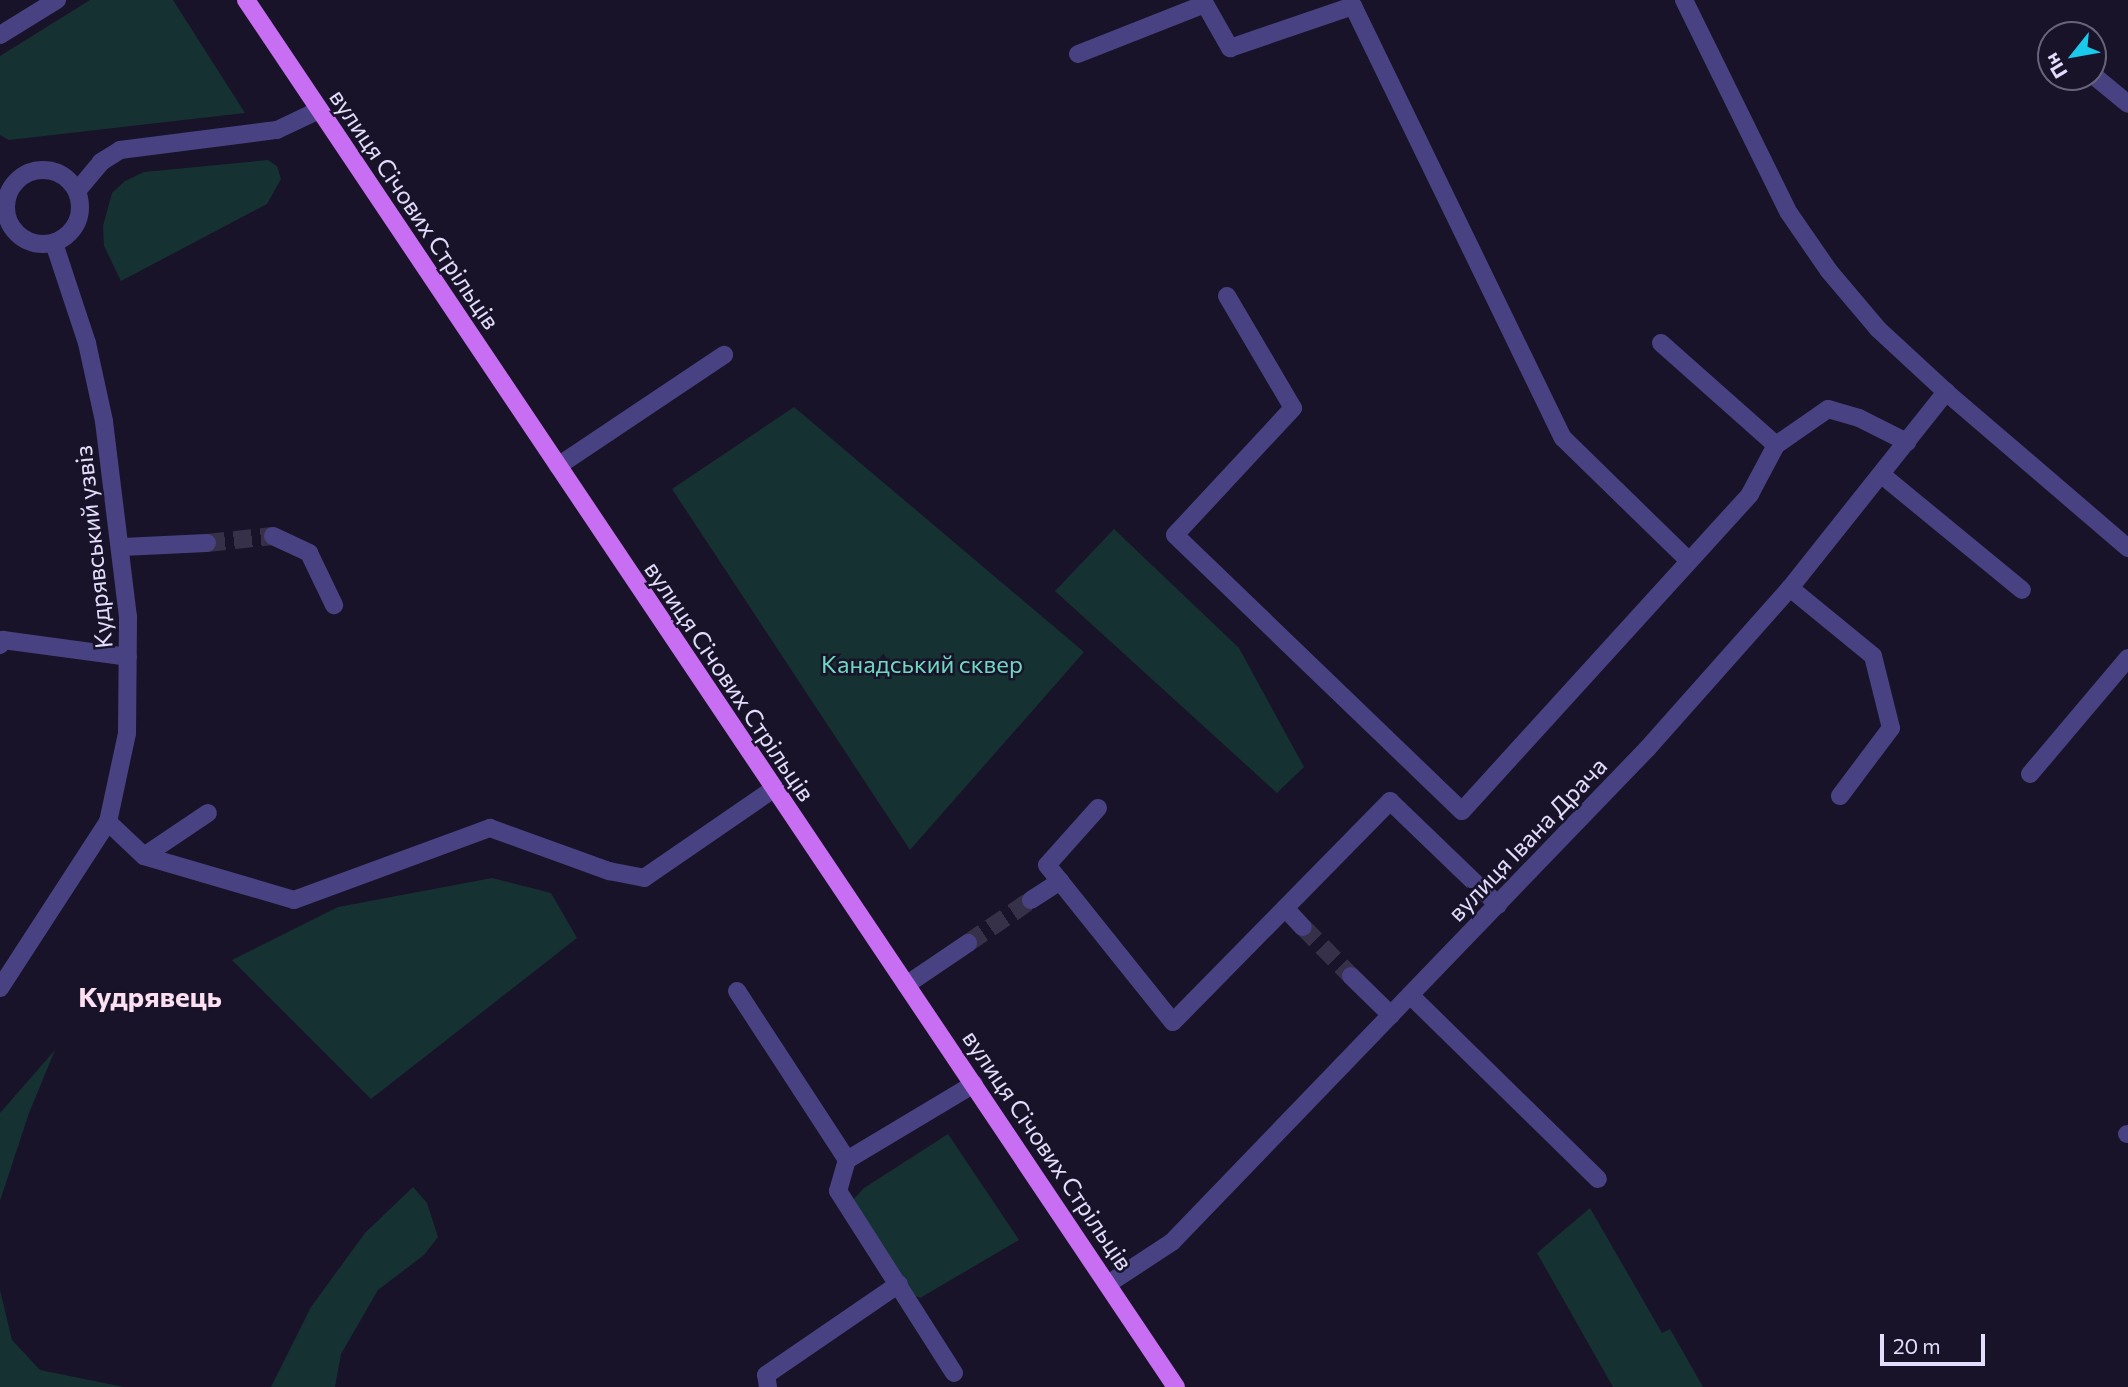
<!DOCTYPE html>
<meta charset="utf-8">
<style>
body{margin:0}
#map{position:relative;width:2128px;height:1387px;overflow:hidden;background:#181328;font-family:Commissioner,sans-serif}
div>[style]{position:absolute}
.green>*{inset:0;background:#163132}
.minor-tunnel>*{height:18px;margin-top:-9px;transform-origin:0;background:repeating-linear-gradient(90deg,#363148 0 18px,transparent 0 27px)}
.minor>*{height:18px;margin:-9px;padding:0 9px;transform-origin:9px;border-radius:9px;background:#484283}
.minor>.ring{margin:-9px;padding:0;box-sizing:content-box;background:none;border:18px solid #484283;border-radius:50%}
.major>*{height:18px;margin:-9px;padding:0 9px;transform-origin:9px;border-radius:9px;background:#c86ef2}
span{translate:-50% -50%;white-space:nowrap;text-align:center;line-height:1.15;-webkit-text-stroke:5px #181328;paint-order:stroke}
.street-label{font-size:24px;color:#e2ddfc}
.park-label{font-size:24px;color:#6ed7c2}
.quarter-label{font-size:28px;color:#fcdff0;font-weight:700}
.north{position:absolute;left:2037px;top:21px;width:70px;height:70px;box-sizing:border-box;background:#181328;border:2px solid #69647d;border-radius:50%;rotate:239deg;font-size:19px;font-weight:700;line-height:28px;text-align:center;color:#e2ddfc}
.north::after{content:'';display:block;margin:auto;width:24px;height:32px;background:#1acaea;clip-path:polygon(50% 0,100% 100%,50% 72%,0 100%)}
.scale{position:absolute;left:1880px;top:1334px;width:105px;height:32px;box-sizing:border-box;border:4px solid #e2ddfc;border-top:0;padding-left:9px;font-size:21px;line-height:24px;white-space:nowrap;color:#e2ddfc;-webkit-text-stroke:5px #181328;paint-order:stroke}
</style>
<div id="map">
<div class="green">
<i style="clip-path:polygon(90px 0,173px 0,245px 113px,9px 140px,0 135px,0 56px)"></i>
<i style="clip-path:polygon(268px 160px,277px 166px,281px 179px,267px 204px,121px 281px,104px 246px,103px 226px,112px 193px,125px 181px,144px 172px)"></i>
<i style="clip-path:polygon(794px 407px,1084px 652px,910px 850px,672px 489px)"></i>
<i style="clip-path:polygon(1114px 529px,1239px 648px,1304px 767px,1277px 793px,1055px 591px)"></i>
<i style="clip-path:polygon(492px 878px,551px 893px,577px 938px,371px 1099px,232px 960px,338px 907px)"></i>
<i style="clip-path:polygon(55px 1050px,29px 1113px,0 1201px,0 1113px)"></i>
<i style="clip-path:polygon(948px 1134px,1019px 1240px,920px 1298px,908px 1292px,851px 1202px,864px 1188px)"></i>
<i style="clip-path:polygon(413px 1187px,427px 1203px,438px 1237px,424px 1255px,378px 1290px,341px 1354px,335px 1387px,271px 1387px,311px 1307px,365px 1233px)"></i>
<i style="clip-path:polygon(1590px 1208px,1662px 1333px,1670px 1329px,1703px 1387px,1613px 1387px,1537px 1253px)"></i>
<i style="clip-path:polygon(0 1290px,12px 1340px,40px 1370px,124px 1387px,0 1387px)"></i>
</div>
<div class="minor-tunnel">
<i style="left:207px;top:543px;width:66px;rotate:-6.1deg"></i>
<i style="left:1303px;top:927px;width:69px;rotate:45.6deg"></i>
<i style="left:968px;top:943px;width:76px;rotate:-34.3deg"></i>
</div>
<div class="minor">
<i style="left:1684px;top:0;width:237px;rotate:63.8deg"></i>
<i style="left:1789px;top:213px;width:70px;rotate:55.4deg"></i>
<i style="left:1829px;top:271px;width:76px;rotate:49.8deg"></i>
<i style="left:1878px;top:329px;width:93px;rotate:42.8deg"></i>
<i style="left:1946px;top:392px;width:240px;rotate:40.6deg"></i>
<i style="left:0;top:35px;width:67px;rotate:-31.6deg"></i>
<i style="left:1078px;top:54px;width:136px;rotate:-21.5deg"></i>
<i style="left:1205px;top:4px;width:51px;rotate:60.4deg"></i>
<i style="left:1230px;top:48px;width:130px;rotate:-18.9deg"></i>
<i style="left:1353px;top:6px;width:480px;rotate:64.1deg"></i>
<i style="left:1563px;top:438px;width:176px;rotate:44.3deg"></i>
<i style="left:2093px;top:75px;width:45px;rotate:39.6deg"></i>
<i class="ring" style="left:6px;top:170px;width:56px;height:56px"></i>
<i style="left:77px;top:191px;width:38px;rotate:-50deg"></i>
<i style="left:101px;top:162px;width:22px;rotate:-32deg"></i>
<i style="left:120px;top:150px;width:158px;rotate:-7.3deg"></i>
<i style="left:277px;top:130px;width:47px;rotate:-25.5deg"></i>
<i style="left:1227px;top:296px;width:130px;rotate:59.5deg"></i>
<i style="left:1293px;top:408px;width:173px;rotate:132.9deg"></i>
<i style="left:1175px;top:535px;width:398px;rotate:43.9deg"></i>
<i style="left:1462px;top:811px;width:428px;rotate:-47.7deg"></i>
<i style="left:1750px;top:494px;width:55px;rotate:-62deg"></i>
<i style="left:1661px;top:343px;width:154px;rotate:41.6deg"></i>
<i style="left:1776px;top:445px;width:63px;rotate:-34.7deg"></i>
<i style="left:1828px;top:409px;width:32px;rotate:16deg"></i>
<i style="left:1859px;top:418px;width:54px;rotate:26.6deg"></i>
<i style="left:558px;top:466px;width:200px;rotate:-33.8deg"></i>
<i style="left:1882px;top:475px;width:181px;rotate:39.4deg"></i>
<i style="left:273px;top:536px;width:40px;rotate:25deg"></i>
<i style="left:309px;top:553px;width:58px;rotate:64.3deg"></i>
<i style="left:122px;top:547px;width:85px;rotate:-2.7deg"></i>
<i style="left:1790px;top:588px;width:107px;rotate:39.3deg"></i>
<i style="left:1873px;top:656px;width:74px;rotate:76deg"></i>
<i style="left:1891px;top:728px;width:85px;rotate:126.9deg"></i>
<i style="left:0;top:645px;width:6px;rotate:-59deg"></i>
<i style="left:3px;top:640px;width:126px;rotate:7.7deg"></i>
<i style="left:2030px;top:774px;width:152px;rotate:-49.8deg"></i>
<i style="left:1098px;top:808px;width:76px;rotate:131.8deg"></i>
<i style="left:1047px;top:865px;width:201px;rotate:51.3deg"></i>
<i style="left:1173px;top:1022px;width:310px;rotate:-45.5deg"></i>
<i style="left:1390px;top:801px;width:150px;rotate:43.9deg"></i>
<i style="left:108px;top:822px;width:50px;rotate:43.4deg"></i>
<i style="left:144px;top:856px;width:156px;rotate:16.3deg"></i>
<i style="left:294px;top:900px;width:209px;rotate:-20.2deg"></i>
<i style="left:490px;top:828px;width:127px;rotate:19.9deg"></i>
<i style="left:609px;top:871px;width:36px;rotate:11deg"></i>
<i style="left:644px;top:878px;width:155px;rotate:-34.5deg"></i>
<i style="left:144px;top:856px;width:77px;rotate:-33.9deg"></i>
<i style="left:1031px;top:900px;width:35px;rotate:-33deg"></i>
<i style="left:1285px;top:908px;width:26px;rotate:47deg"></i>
<i style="left:1351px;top:976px;width:56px;rotate:44.3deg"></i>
<i style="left:906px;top:985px;width:75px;rotate:-34.1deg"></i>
<i style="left:0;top:988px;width:198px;rotate:-57deg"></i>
<i style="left:108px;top:822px;width:91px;rotate:-77.9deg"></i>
<i style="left:127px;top:733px;width:116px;rotate:-89.5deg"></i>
<i style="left:128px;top:617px;width:197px;rotate:-97deg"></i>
<i style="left:104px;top:421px;width:80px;rotate:-102.3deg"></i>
<i style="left:87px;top:343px;width:105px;rotate:-108.3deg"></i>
<i style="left:737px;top:991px;width:202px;rotate:56.9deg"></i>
<i style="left:1410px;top:995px;width:263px;rotate:44.4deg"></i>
<i style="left:2127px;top:1134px;width:1px"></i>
<i style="left:1108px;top:1284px;width:77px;rotate:-33.3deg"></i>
<i style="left:1172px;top:1242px;width:685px;rotate:-46.07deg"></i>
<i style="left:1647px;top:749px;width:215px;rotate:-48.4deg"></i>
<i style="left:1790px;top:588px;width:251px;rotate:-51.5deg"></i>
<i style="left:954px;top:1373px;width:216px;rotate:-122.5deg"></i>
<i style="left:838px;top:1191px;width:32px;rotate:-74deg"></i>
<i style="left:847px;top:1160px;width:148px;rotate:-30.9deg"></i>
<i style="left:768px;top:1387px;width:12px;rotate:-99deg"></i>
<i style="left:766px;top:1375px;width:161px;rotate:-34.4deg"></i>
</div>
<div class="major">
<i style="left:246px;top:0;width:1670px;rotate:56.16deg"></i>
</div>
<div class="street-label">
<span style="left:415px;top:209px;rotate:56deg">вулиця Січових Стрільців</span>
<span style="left:93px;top:547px;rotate:-96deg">Кудрявський узвіз</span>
<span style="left:730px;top:681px;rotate:56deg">вулиця Січових Стрільців</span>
<span style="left:1527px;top:839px;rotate:-46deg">вулиця Івана Драча</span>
<span style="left:1048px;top:1150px;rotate:56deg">вулиця Січових Стрільців</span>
</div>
<div class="park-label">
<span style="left:922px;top:664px">Канадський сквер</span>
</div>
<div class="quarter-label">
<span style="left:150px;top:996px">Кудрявець</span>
</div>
<div class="north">Пн</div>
<div class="scale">20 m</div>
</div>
